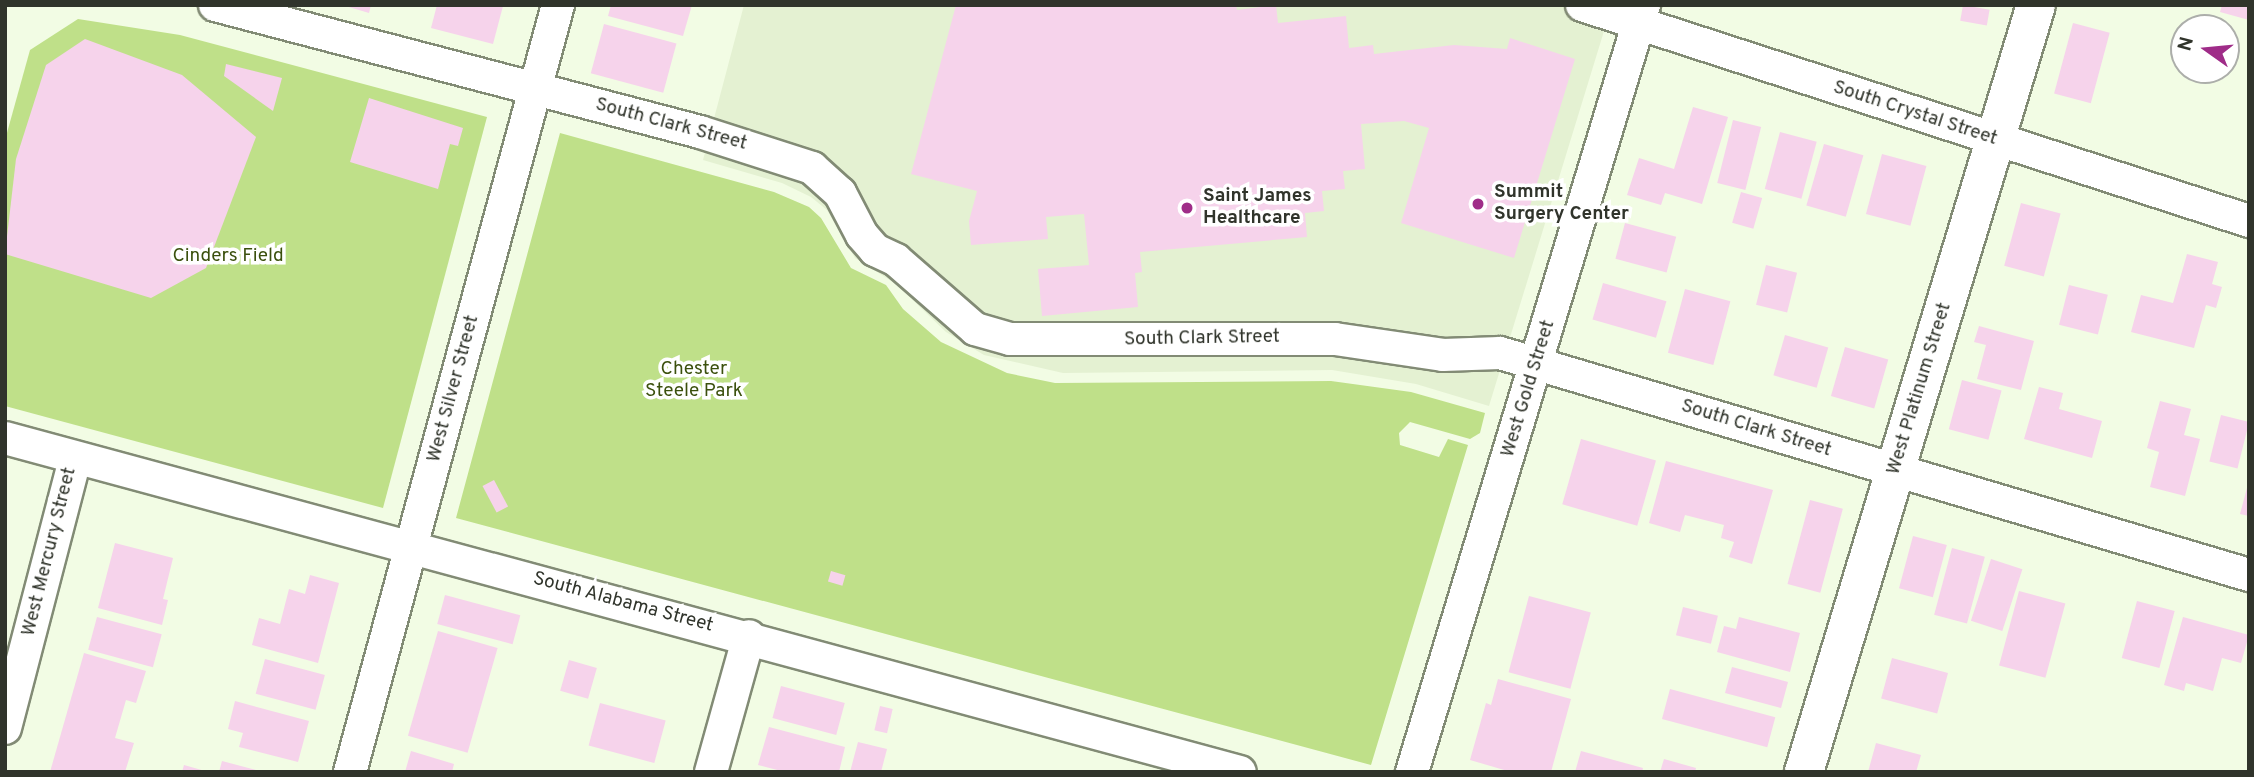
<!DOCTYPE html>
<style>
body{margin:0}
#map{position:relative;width:2254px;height:777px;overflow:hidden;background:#f2fce4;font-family:Overpass,sans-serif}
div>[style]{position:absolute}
.built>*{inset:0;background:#e4f1d2}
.green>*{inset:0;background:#bfe089}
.building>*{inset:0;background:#f6d3eb;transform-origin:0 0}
.roads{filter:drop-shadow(2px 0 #828b75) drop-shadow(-2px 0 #828b75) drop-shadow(0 2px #828b75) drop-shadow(0 -2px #828b75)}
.street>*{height:32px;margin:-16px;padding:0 16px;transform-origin:16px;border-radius:16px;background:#fff}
.secondary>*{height:38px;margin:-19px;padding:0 19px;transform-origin:19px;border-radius:19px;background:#fff}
.dots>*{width:19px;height:19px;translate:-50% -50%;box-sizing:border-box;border:4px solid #fff;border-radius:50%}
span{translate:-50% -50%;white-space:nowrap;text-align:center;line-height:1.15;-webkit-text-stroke:7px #fff;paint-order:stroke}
.street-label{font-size:19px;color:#30342b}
.poi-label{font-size:19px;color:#30342b;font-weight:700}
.left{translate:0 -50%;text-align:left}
.park-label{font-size:19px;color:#3b500d}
.frame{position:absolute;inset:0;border:7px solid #30342b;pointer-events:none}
.north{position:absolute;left:2170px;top:14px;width:70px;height:70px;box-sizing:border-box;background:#fff;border:2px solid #acaeaa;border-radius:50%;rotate:285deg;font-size:19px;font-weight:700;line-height:28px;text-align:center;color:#30342b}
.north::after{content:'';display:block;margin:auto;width:24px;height:32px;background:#9f2c88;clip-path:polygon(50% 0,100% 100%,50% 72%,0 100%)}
</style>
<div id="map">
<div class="built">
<i style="clip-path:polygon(744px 5px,1612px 5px,1489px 406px,1416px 384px,1332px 370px,1063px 373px,984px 355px,946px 332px,896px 284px,855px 258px,827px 210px,811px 197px,782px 183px,703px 160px)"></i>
</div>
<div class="green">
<i style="clip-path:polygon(78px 19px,180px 35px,487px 117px,383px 508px,5px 406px,5px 140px,30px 50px)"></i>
<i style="clip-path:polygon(560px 133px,774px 192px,809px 207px,821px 218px,851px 268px,886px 285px,903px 309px,941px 342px,1007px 373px,1055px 383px,1331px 381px,1411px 392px,1485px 413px,1480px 433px,1470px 439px,1410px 422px,1399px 433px,1400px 445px,1439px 457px,1448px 439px,1468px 445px,1371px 765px,456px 518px)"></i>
</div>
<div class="building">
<i style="clip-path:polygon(342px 5px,371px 5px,369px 13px)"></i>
<i style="clip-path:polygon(437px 5px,503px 6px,493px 44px,431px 28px)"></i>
<i style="clip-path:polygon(611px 5px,692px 5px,683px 36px,608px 16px)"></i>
<i style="clip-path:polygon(956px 5px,1236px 5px,1237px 10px,1276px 5px,1278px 23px,1346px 16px,1349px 48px,1373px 45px,1374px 54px,1454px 45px,1507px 49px,1510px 38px,1575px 59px,1514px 258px,1401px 223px,1429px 128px,1404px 121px,1361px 124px,1365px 169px,1343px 171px,1345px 189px,1322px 191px,1324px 211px,1305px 213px,1307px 237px,1140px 252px,1142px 272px,1135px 273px,1138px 307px,1042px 316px,1038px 269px,1089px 265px,1084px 214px,1046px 217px,1048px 239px,971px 245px,969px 221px,977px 191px,911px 174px)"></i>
<i style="left:1963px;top:5px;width:27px;height:16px;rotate:10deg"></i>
<i style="clip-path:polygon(2222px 5px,2249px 5px,2249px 20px,2220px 12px)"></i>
<i style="left:2073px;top:23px;width:38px;height:73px;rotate:15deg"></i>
<i style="left:604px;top:24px;width:75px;height:51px;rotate:15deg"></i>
<i style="clip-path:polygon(85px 39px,182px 75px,256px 137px,206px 268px,151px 298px,5px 254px,16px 159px,46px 65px)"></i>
<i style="clip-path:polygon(226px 64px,282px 78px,273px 111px,224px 76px)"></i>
<i style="clip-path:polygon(369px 98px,463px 128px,458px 146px,450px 144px,438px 189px,350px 162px)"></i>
<i style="clip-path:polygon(1693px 107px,1728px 117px,1702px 204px,1665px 193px,1661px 205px,1627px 195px,1639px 158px,1674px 169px)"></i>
<i style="left:1733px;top:120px;width:29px;height:65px;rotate:14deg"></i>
<i style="left:1780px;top:132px;width:38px;height:59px;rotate:15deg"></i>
<i style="left:1824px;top:144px;width:41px;height:64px;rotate:16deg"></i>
<i style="left:1882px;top:154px;width:46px;height:62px;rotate:15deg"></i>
<i style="left:1741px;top:192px;width:22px;height:32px;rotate:16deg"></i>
<i style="left:2021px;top:203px;width:41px;height:65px;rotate:15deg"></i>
<i style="left:1625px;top:223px;width:53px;height:37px;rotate:15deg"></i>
<i style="clip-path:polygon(2187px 254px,2218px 262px,2212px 284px,2222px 287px,2216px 308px,2206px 305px,2194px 348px,2131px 332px,2141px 295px,2173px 303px)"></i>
<i style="left:1766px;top:265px;width:32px;height:41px;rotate:14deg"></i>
<i style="left:1603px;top:283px;width:66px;height:38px;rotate:16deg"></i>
<i style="left:2069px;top:285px;width:40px;height:41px;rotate:14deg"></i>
<i style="left:1685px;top:289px;width:47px;height:66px;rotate:15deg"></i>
<i style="clip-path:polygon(1979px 326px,2034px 341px,2021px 390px,1977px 379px,1986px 345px,1974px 342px)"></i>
<i style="left:1785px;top:335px;width:45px;height:42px;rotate:16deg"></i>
<i style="left:1845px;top:347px;width:45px;height:51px;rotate:16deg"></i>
<i style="left:1962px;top:380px;width:41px;height:51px;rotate:15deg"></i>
<i style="clip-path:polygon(2039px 387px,2063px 393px,2059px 409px,2102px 421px,2092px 458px,2024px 439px)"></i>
<i style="clip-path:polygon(2160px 401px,2191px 409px,2184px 435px,2200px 439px,2185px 496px,2150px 487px,2159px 452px,2147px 448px)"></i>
<i style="left:2221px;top:415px;width:29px;height:48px;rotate:14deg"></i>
<i style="left:1581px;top:439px;width:78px;height:68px;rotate:16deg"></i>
<i style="clip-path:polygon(1666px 461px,1773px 490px,1752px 564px,1729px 557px,1734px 542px,1721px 538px,1724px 525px,1685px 515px,1680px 532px,1649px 523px)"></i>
<i style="left:494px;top:480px;width:30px;height:13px;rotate:62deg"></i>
<i style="clip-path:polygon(2248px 484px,2249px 484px,2249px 516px,2240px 514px)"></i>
<i style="left:1810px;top:500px;width:34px;height:87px;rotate:15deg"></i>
<i style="left:1913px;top:536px;width:35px;height:54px;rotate:15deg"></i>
<i style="clip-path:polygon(115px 543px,173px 558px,163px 599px,168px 600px,162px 625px,98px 608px)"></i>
<i style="left:1952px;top:548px;width:34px;height:69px;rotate:15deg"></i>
<i style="left:1991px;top:559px;width:33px;height:65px;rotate:18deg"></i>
<i style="left:831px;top:571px;width:15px;height:11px;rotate:16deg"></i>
<i style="clip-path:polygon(310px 575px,339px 583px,318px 663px,252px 645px,259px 618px,280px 624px,289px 589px,305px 594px)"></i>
<i style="left:2019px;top:591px;width:48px;height:77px;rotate:15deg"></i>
<i style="left:445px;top:595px;width:78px;height:30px;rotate:15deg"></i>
<i style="left:1529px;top:596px;width:64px;height:79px;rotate:15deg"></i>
<i style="left:2137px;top:601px;width:39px;height:59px;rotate:15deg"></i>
<i style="left:1683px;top:607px;width:36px;height:29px;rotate:14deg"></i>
<i style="left:97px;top:617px;width:67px;height:34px;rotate:15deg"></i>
<i style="clip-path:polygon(1739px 617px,1800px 633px,1790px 672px,1717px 652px,1724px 626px,1736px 629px)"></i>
<i style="clip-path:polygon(2183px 617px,2249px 635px,2241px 663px,2222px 658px,2213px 691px,2186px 683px,2184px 691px,2164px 685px)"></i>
<i style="left:438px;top:631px;width:62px;height:109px;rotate:16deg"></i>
<i style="clip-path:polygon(84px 653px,146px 671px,136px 703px,126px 700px,115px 738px,134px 743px,125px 772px,50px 772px)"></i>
<i style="left:1892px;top:658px;width:58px;height:42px;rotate:15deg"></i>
<i style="left:265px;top:659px;width:62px;height:36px;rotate:15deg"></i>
<i style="left:569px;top:660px;width:29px;height:32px;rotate:16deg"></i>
<i style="left:1732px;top:667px;width:58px;height:27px;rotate:15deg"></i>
<i style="clip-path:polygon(1498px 679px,1571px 699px,1551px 772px,1511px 772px,1470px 760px,1486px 703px,1491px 705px)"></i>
<i style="left:781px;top:686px;width:66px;height:33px;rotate:15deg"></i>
<i style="left:1670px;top:689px;width:109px;height:31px;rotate:15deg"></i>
<i style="clip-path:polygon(235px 701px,309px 721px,298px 762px,239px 747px,243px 733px,228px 729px)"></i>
<i style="left:600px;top:703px;width:68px;height:44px;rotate:15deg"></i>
<i style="left:880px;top:706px;width:13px;height:25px;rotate:13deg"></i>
<i style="clip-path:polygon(769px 727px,845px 747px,839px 772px,785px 772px,758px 765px)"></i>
<i style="clip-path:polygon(858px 742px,887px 749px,881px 772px,850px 772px)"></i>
<i style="clip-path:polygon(1876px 743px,1921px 755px,1916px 772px,1868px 772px)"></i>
<i style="clip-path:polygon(411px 751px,454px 764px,452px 772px,405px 772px)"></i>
<i style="clip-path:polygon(1581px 751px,1643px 768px,1642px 772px,1575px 772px)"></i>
<i style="clip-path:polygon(1664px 759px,1696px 768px,1695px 772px,1660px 772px)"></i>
<i style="clip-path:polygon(222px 761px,260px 771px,260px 772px,219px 772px)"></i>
<i style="clip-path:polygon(184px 765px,205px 771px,205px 772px,182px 772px)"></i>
</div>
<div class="roads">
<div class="street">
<i style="left:215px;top:5px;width:501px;rotate:14.67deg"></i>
<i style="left:700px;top:132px;width:118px;rotate:17.8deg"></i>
<i style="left:812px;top:168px;width:38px;rotate:42deg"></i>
<i style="left:840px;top:193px;width:47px;rotate:62.4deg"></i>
<i style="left:862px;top:235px;width:20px;rotate:49deg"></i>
<i style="left:875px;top:250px;width:23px;rotate:25deg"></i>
<i style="left:896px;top:260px;width:105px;rotate:41.1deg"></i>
<i style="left:975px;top:329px;width:36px;rotate:16deg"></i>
<i style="left:1010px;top:339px;width:325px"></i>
<i style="left:1335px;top:339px;width:109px;rotate:8.4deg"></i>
<i style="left:1443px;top:355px;width:57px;rotate:-2deg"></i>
<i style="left:1500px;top:353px;width:781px;rotate:16.51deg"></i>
<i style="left:1582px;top:5px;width:701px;rotate:17.94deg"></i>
<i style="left:5px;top:438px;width:1279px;rotate:15.13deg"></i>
<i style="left:5px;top:728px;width:278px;rotate:-75.4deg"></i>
<i style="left:350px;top:772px;width:795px;rotate:-74.83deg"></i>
<i style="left:711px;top:772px;width:141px;rotate:-74.4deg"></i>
<i style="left:1412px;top:772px;width:801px;rotate:-73.17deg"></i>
</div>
<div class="secondary">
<i style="left:1804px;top:772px;width:801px;rotate:-73.17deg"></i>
</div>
</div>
<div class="dots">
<i style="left:1478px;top:204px;background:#9f2c88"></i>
<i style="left:1187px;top:208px;background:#9f2c88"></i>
</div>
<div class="street-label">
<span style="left:1915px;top:114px;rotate:18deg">South Crystal Street</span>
<span style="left:671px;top:125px;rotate:15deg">South Clark Street</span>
<span style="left:1202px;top:339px;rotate:-1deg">South Clark Street</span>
<span style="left:454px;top:389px;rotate:-75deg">West Silver Street</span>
<span style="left:1529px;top:389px;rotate:-73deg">West Gold Street</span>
<span style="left:1920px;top:389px;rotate:-73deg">West Platinum Street</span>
<span style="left:1756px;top:429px;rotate:17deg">South Clark Street</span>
<span style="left:50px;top:552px;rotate:-76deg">West Mercury Street</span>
<span style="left:623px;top:603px;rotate:15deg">South Alabama Street</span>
</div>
<div class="poi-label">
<span class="left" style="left:1494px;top:204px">Summit<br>Surgery Center</span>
<span class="left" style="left:1203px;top:208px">Saint James<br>Healthcare</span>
</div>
<div class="park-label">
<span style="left:228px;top:257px">Cinders Field</span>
<span style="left:694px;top:381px">Chester<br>Steele Park</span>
</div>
<div class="frame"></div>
<div class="north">N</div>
</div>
